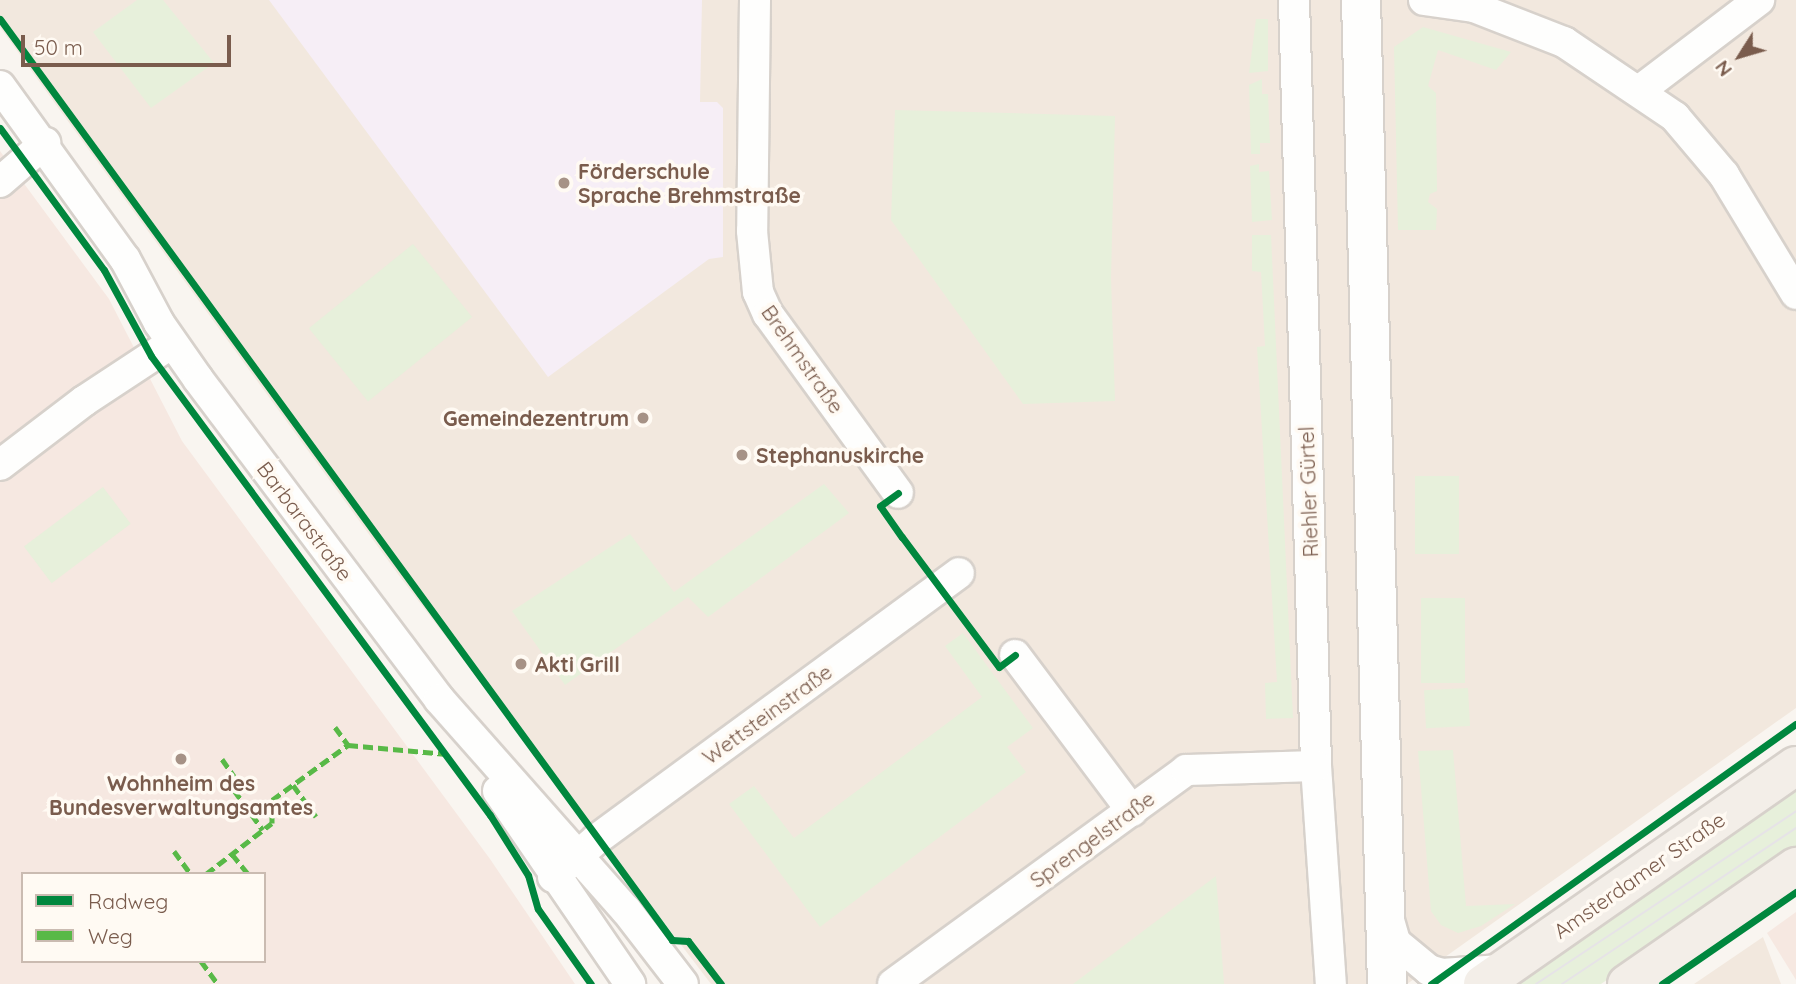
<!DOCTYPE html>
<meta charset="utf-8">
<style>
body{margin:0}
#map{position:relative;width:1796px;height:984px;overflow:hidden;background:#f9f5f0;font-family:Quicksand,sans-serif}
div>[style]{position:absolute}
.residential>*{inset:0;background:#f2e8de}
.commercial>*{inset:0;background:#f6e8e1}
.education>*{inset:0;background:#f6eef6}
.green>*{inset:0;background:#e7f0db;transform-origin:0 0}
.roads{filter:drop-shadow(2px 0 #d7d1cb) drop-shadow(-2px 0 #d7d1cb) drop-shadow(0 2px #d7d1cb) drop-shadow(0 -2px #d7d1cb)}
.street>*{height:30px;margin:-15px;padding:0 15px;transform-origin:15px;border-radius:15px;background:#fefefd}
.secondary>*{height:38px;margin:-19px;padding:0 19px;transform-origin:19px;border-radius:19px;background:#fefefd}
.primary>*{height:38px;margin:-19px;padding:0 19px;transform-origin:19px;border-radius:19px;background:#f3eee8}
.tram>*{height:2px;margin:-1px;padding:0 1px;transform-origin:1px;border-radius:1px;background:#e6e3e7}
.quiet>*{height:5px;margin-top:-2.5px;transform-origin:0;background:repeating-linear-gradient(90deg,#58b947 0 10px,transparent 0 15px)}
.cycleway>*{height:7px;margin:-3.5px;padding:0 3.5px;transform-origin:3.5px;border-radius:3.5px;background:#00873e}
.dots>*{width:19px;height:19px;translate:-50% -50%;box-sizing:border-box;border:4px solid #fffaf3;border-radius:50%}
span{translate:-50% -50%;white-space:nowrap;text-align:center;line-height:1.15;-webkit-text-stroke:7px #fffaf3;paint-order:stroke}
.poi-label{font-size:21px;color:#7a5c4d;font-weight:700}
.left{translate:0 -50%;text-align:left}
.right{translate:-100% -50%;text-align:right}
.street-label{font-size:21px;color:#7a5c4d}
.legend{position:absolute;left:21px;top:872px;width:245px;height:91px;box-sizing:border-box;background:#fffaf3;border:2px solid #cabbb1;margin:0;padding:9px 12px;list-style:none;font-size:21px;color:#7a5c4d}
.legend li{display:flex;align-items:center;gap:14px;height:35px}
.legend b{width:35px;border:2px solid #cabbb1}
.north{position:absolute;left:1705px;top:21px;width:70px;height:70px;-webkit-text-stroke:5px #fffaf3;paint-order:stroke;rotate:233deg;font-size:19px;font-weight:700;line-height:28px;text-align:center;color:#7a5c4d}
.north::after{content:'';display:block;margin:auto;width:24px;height:32px;background:#7a5c4d;clip-path:polygon(50% 0,100% 100%,50% 72%,0 100%)}
.scale{position:absolute;left:21px;top:35px;width:210px;height:32px;box-sizing:border-box;border:4px solid #7a5c4d;border-top:0;padding-left:9px;font-size:21px;line-height:24px;white-space:nowrap;color:#7a5c4d;-webkit-text-stroke:5px #fffaf3;paint-order:stroke}
</style>
<div id="map">
<div class="residential">
<i style="clip-path:polygon(0 0,1796px 0,1796px 708px,1407px 984px,711px 984px,398px 574px,54px 102px,0 27px)"></i>
<i style="clip-path:polygon(1763px 937px,1781px 984px,1694px 984px)"></i>
</div>
<div class="commercial">
<i style="clip-path:polygon(evenodd,0 151px,109px 299px,182px 441px,490px 859px,575px 984px,0 984px,0 151px,23px 874px,264px 874px,264px 961px,23px 961px,23px 874px)"></i>
<i style="clip-path:polygon(1796px 912px,1796px 980px,1767px 933px)"></i>
</div>
<div class="education">
<i style="clip-path:polygon(269px 0,702px 0,700px 102px,717px 102px,723px 108px,723px 257px,709px 259px,548px 377px)"></i>
</div>
<div class="green">
<i style="clip-path:polygon(137px 0,163px 0,214px 63px,151px 108px,93px 32px)"></i>
<i style="clip-path:polygon(1256px 19px,1268px 19px,1268px 71px,1249px 73px)"></i>
<i style="clip-path:polygon(1423px 27px,1511px 52px,1496px 70px,1438px 50px,1428px 86px,1436px 93px,1437px 191px,1430px 194px,1428px 202px,1437px 209px,1436px 230px,1398px 230px,1394px 47px)"></i>
<i style="clip-path:polygon(1262px 79px,1262px 94px,1268px 94px,1270px 143px,1260px 143px,1260px 154px,1251px 154px,1249px 85px)"></i>
<i style="clip-path:polygon(895px 110px,1115px 116px,1111px 278px,1115px 401px,1023px 404px,891px 220px)"></i>
<i style="clip-path:polygon(1259px 164px,1259px 172px,1269px 171px,1272px 220px,1252px 222px,1250px 166px)"></i>
<i style="clip-path:polygon(1252px 235px,1271px 235px,1293px 718px,1266px 719px,1265px 683px,1277px 682px,1257px 347px,1265px 346px,1261px 272px,1252px 271px)"></i>
<i style="left:413px;top:244px;width:94px;height:134px;rotate:51deg"></i>
<i style="left:1415px;top:476px;width:44px;height:78px"></i>
<i style="clip-path:polygon(824px 484px,849px 513px,708px 617px,688px 597px,565px 685px,512px 611px,630px 534px,674px 592px)"></i>
<i style="left:103px;top:487px;width:46px;height:99px;rotate:53deg"></i>
<i style="left:1421px;top:598px;width:44px;height:85px"></i>
<i style="clip-path:polygon(963px 633px,1033px 728px,1007px 747px,1026px 772px,820px 927px,729px 804px,754px 786px,794px 838px,982px 697px,945px 646px)"></i>
<i style="left:1468px;top:688px;width:38px;height:44px;rotate:87deg"></i>
<i style="clip-path:polygon(1453px 750px,1466px 906px,1515px 904px,1481px 926px,1458px 933px,1441px 925px,1431px 911px,1418px 751px)"></i>
<i style="clip-path:polygon(1796px 787px,1796px 849px,1601px 984px,1508px 984px)"></i>
<i style="clip-path:polygon(1216px 876px,1224px 984px,1073px 984px)"></i>
</div>
<div class="roads">
<div class="street">
<i style="left:755px;top:0;width:231px;rotate:90.7deg"></i>
<i style="left:752px;top:231px;width:61px;rotate:84.4deg"></i>
<i style="left:758px;top:292px;width:24px;rotate:66deg"></i>
<i style="left:768px;top:314px;width:221px;rotate:54deg"></i>
<i style="left:1294px;top:0;width:766px;rotate:88.35deg"></i>
<i style="left:1316px;top:766px;width:219px;rotate:86.1deg"></i>
<i style="left:1424px;top:0;width:50px;rotate:8deg"></i>
<i style="left:1474px;top:7px;width:97px;rotate:21.3deg"></i>
<i style="left:1564px;top:42px;width:134px;rotate:34deg"></i>
<i style="left:1675px;top:117px;width:76px;rotate:49.8deg"></i>
<i style="left:1724px;top:175px;width:139px;rotate:58.8deg"></i>
<i style="left:0;top:86px;width:213px;rotate:54.2deg"></i>
<i style="left:125px;top:259px;width:72px;rotate:62deg"></i>
<i style="left:159px;top:323px;width:68px;rotate:55.1deg"></i>
<i style="left:198px;top:379px;width:401px;rotate:53deg"></i>
<i style="left:439px;top:699px;width:282px;rotate:48.5deg"></i>
<i style="left:626px;top:910px;width:93px;rotate:52.4deg"></i>
<i style="left:1639px;top:91px;width:151px;rotate:-37.2deg"></i>
<i style="left:0;top:182px;width:60px;rotate:-40.9deg"></i>
<i style="left:0;top:465px;width:106px;rotate:-37.3deg"></i>
<i style="left:84px;top:401px;width:105px;rotate:-33.4deg"></i>
<i style="left:1015px;top:655px;width:195px;rotate:53.1deg"></i>
<i style="left:498px;top:791px;width:234px;rotate:55.6deg"></i>
<i style="left:553px;top:877px;width:58px;rotate:-40.8deg"></i>
<i style="left:597px;top:839px;width:449px;rotate:-36.3deg"></i>
<i style="left:1388px;top:917px;width:26px;rotate:74deg"></i>
<i style="left:1395px;top:942px;width:44px;rotate:39.5deg"></i>
<i style="left:1429px;top:970px;width:14px;rotate:17deg"></i>
<i style="left:1442px;top:974px;width:59px;rotate:-3.9deg"></i>
<i style="left:893px;top:984px;width:363px;rotate:-36.1deg"></i>
<i style="left:1186px;top:770px;width:130px;rotate:-1.8deg"></i>
</div>
<div class="secondary">
<i style="left:1361px;top:0;width:984px;rotate:88.49deg"></i>
</div>
<div class="primary">
<i style="left:1483px;top:984px;width:381px;rotate:-34.9deg"></i>
<i style="left:1627px;top:984px;width:206px;rotate:-34.7deg"></i>
</div>
</div>
<div class="tram">
<i style="left:1536px;top:984px;width:312px;rotate:-33.6deg"></i>
<i style="left:1562px;top:984px;width:281px;rotate:-33.7deg"></i>
</div>
<div class="quiet">
<i style="left:335px;top:727px;width:22px;rotate:54deg"></i>
<i style="left:222px;top:759px;width:21px;rotate:55deg"></i>
<i style="left:234px;top:776px;width:14px;rotate:90deg"></i>
<i style="left:234px;top:790px;width:49px;rotate:54.1deg"></i>
<i style="left:293px;top:785px;width:39px;rotate:54deg"></i>
<i style="left:174px;top:851px;width:29px;rotate:54deg"></i>
<i style="left:232px;top:854px;width:26px;rotate:51deg"></i>
<i style="left:206px;top:874px;width:83px;rotate:-37.7deg"></i>
<i style="left:272px;top:823px;width:23px;rotate:-90deg"></i>
<i style="left:272px;top:800px;width:94px;rotate:-35.9deg"></i>
<i style="left:348px;top:745px;width:99px;rotate:5.2deg"></i>
<i style="left:201px;top:961px;width:29px;rotate:54deg"></i>
</div>
<div class="cycleway">
<i style="left:0;top:19px;width:1140px;rotate:53.88deg"></i>
<i style="left:672px;top:940px;width:16px;rotate:4deg"></i>
<i style="left:688px;top:941px;width:54px;rotate:52.5deg"></i>
<i style="left:0;top:128px;width:176px;rotate:53.8deg"></i>
<i style="left:104px;top:270px;width:98px;rotate:61.3deg"></i>
<i style="left:151px;top:356px;width:571px;rotate:53.55deg"></i>
<i style="left:490px;top:815px;width:71px;rotate:57.7deg"></i>
<i style="left:528px;top:875px;width:35px;rotate:74deg"></i>
<i style="left:538px;top:909px;width:92px;rotate:54.8deg"></i>
<i style="left:898px;top:493px;width:22px;rotate:144deg"></i>
<i style="left:880px;top:506px;width:38px;rotate:55deg"></i>
<i style="left:902px;top:537px;width:162px;rotate:53.3deg"></i>
<i style="left:999px;top:667px;width:20px;rotate:-37deg"></i>
<i style="left:1431px;top:984px;width:448px;rotate:-35.5deg"></i>
<i style="left:1662px;top:984px;width:163px;rotate:-34.5deg"></i>
</div>
<div class="dots">
<i style="left:564px;top:183px;background:#a69286"></i>
<i style="left:643px;top:418px;background:#a69286"></i>
<i style="left:742px;top:455px;background:#a69286"></i>
<i style="left:521px;top:664px;background:#a69286"></i>
<i style="left:181px;top:759px;background:#a69286"></i>
</div>
<div class="poi-label">
<span class="left" style="left:578px;top:183px">Förderschule<br>Sprache Brehmstraße</span>
<span class="right" style="left:629px;top:418px">Gemeindezentrum</span>
<span class="left" style="left:756px;top:455px">Stephanuskirche</span>
<span class="left" style="left:535px;top:664px">Akti Grill</span>
<span style="left:181px;top:795px">Wohnheim des<br>Bundesverwaltungsamtes</span>
</div>
<div class="street-label">
<span style="left:803px;top:359px;rotate:55deg">Brehmstraße</span>
<span style="left:1308px;top:492px;rotate:-92deg">Riehler Gürtel</span>
<span style="left:305px;top:521px;rotate:53deg">Barbarastraße</span>
<span style="left:767px;top:714px;rotate:-36deg">Wettsteinstraße</span>
<span style="left:1092px;top:839px;rotate:-36deg">Sprengelstraße</span>
<span style="left:1639px;top:875px;rotate:-35deg">Amsterdamer Straße</span>
</div>
<ul class="legend">
<li><b style="height:9px;background:#00873e"></b>Radweg</li>
<li><b style="height:9px;background:#58b947"></b>Weg</li>
</ul>
<div class="north">N</div>
<div class="scale">50 m</div>
</div>
